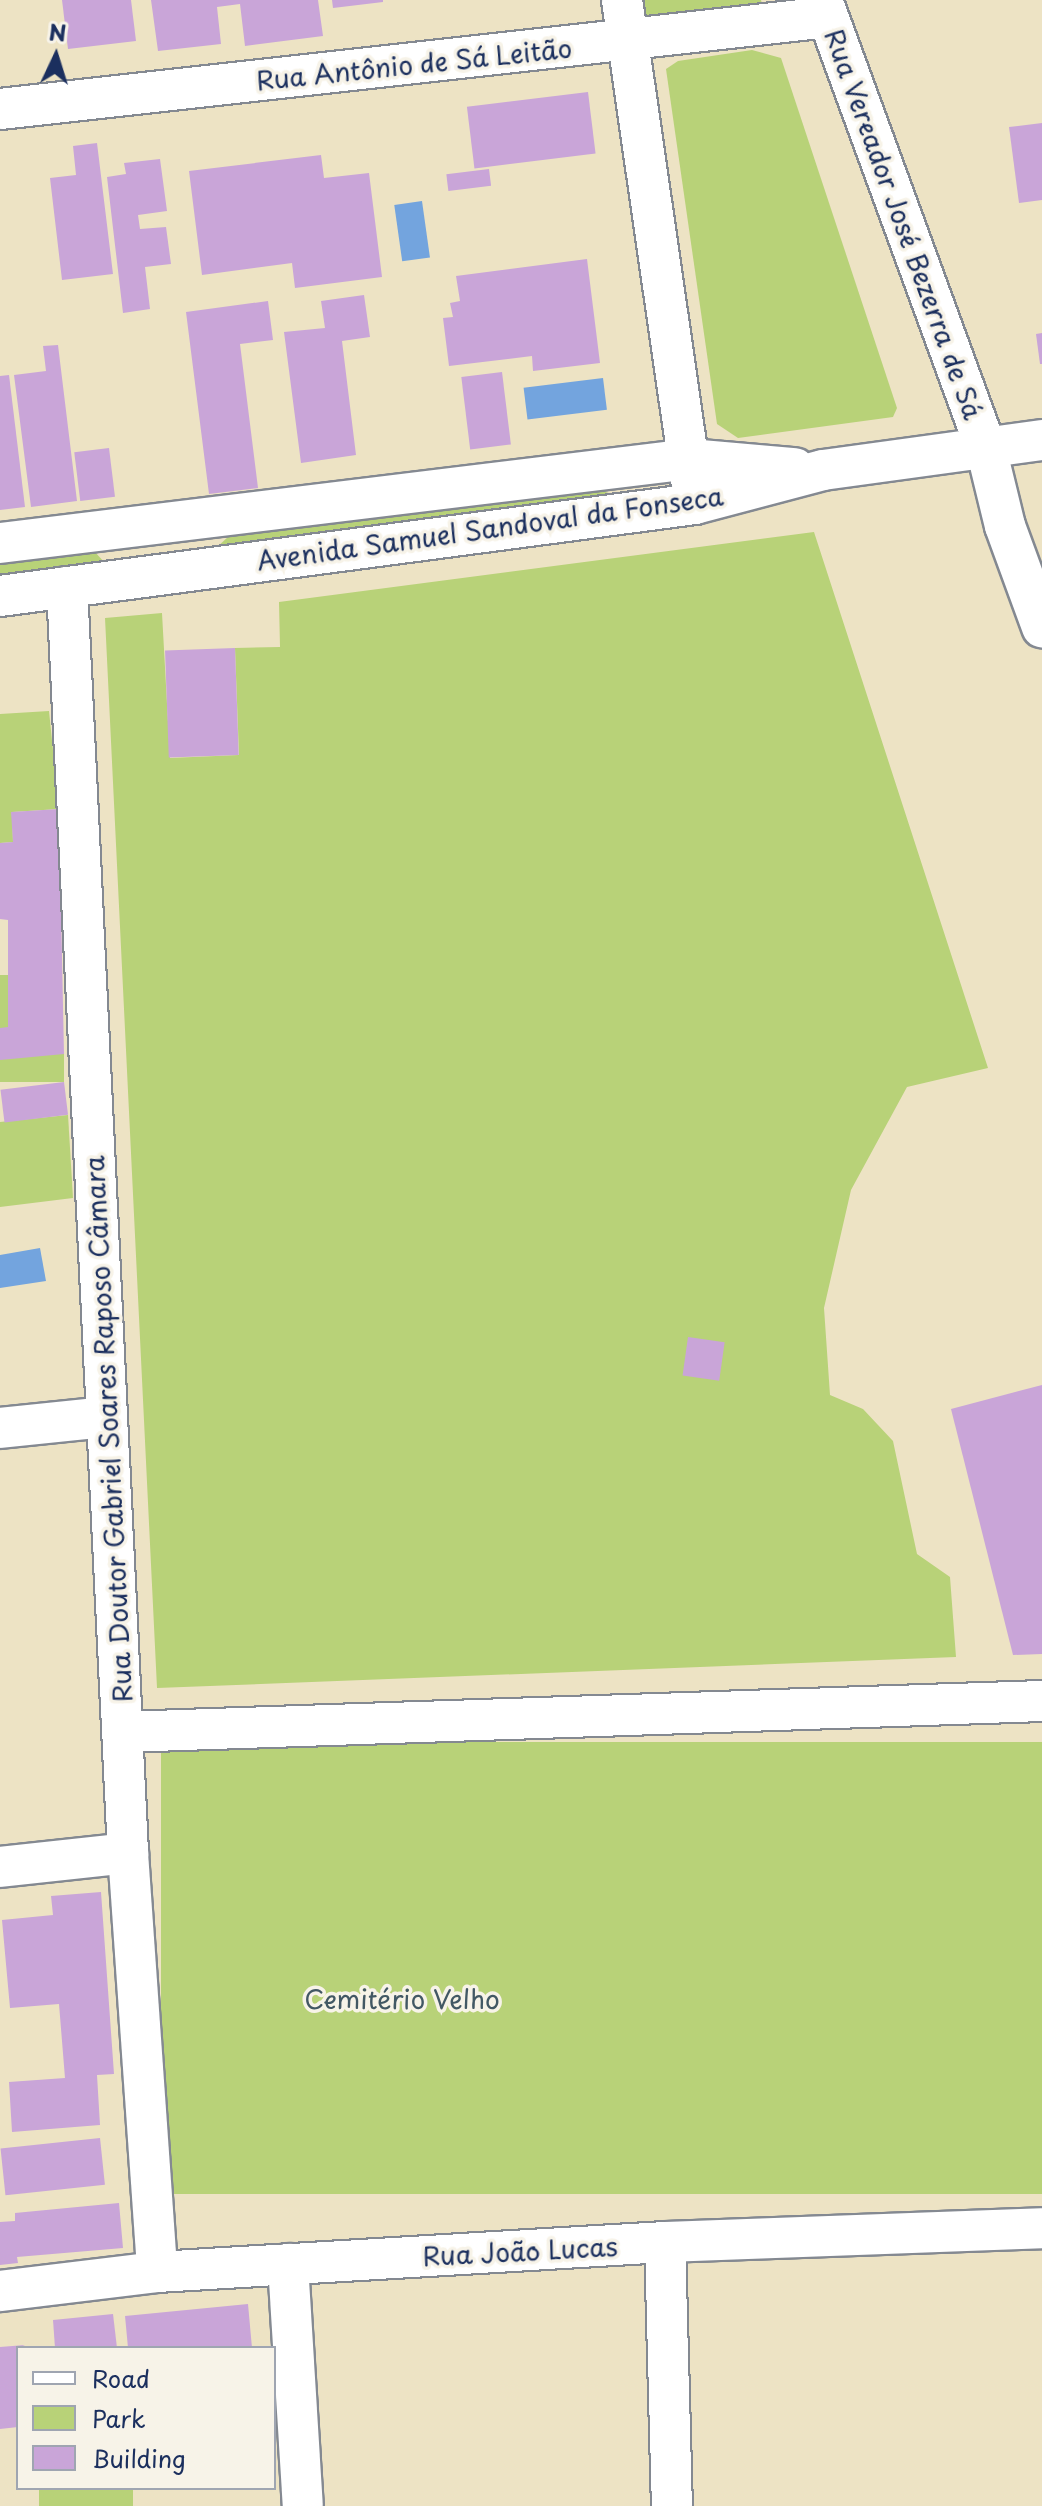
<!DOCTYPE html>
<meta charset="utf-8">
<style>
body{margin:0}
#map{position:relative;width:1042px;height:2506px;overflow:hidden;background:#ede3c4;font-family:"Playpen Sans",sans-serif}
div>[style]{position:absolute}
.green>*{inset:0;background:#b8d278;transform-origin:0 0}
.water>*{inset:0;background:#73a4de;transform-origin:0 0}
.building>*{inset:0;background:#c9a5d8;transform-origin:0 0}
.roads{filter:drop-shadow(2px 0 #848991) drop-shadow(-2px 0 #848991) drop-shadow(0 2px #848991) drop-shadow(0 -2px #848991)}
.minor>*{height:40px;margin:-20px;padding:0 20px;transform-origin:20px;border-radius:20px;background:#fff}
span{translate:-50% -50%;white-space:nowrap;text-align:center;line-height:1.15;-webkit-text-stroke:7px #f7f3e8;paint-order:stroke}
.street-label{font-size:26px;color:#1b2f5e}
.park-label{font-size:26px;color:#425864}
.legend{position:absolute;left:16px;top:2346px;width:260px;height:144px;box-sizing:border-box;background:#f7f3e8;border:2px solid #9fa5b1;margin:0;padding:10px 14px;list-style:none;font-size:24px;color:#1b2f5e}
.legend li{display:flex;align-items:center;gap:16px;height:40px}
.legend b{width:40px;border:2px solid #9fa5b1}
.north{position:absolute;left:16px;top:16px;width:80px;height:80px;-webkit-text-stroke:6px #f7f3e8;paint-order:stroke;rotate:4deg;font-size:22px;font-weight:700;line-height:32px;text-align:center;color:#1b2f5e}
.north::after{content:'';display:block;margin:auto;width:28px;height:36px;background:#1b2f5e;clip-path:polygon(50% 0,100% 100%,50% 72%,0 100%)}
</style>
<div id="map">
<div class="green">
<i style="clip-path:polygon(641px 0,761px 0,763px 8px,645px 23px)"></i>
<i style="clip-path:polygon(752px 50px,781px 58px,897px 408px,893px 417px,738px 438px,717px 424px,666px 69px,678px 61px)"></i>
<i style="clip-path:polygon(603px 491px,614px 495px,215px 549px,229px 536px)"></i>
<i style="clip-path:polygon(814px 532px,988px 1068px,907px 1087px,851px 1190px,824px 1308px,830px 1395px,863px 1409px,893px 1441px,917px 1554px,950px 1577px,956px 1657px,157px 1688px,105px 618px,162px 613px,170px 758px,239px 755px,235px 648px,280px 647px,279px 602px)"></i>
<i style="clip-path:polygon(94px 551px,105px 563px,0 583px,0 562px)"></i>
<i style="clip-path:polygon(49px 711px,59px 809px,12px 812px,13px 842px,0 843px,0 714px)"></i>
<i style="left:0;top:975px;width:8px;height:53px"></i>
<i style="left:64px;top:1054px;width:28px;height:64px;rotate:90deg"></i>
<i style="clip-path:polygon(68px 1115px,73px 1198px,0 1207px,0 1122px)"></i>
<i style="left:1042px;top:1742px;width:452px;height:881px;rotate:90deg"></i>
<i style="left:39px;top:2488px;width:94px;height:18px"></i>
</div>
<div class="water">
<i style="left:422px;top:201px;width:57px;height:28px;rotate:82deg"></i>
<i style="left:603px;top:378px;width:32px;height:80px;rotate:83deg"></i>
<i style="clip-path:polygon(40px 1248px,46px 1281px,0 1288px,0 1255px)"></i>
</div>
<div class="building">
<i style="clip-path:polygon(62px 0,131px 0,136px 41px,68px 49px)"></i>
<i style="clip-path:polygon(151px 0,318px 0,323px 36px,245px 46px,240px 4px,217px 7px,221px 44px,158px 51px)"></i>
<i style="clip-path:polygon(332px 0,383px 0,383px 2px,333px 8px)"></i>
<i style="left:588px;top:92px;width:62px;height:122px;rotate:83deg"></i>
<i style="clip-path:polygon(1042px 123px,1042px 200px,1019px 203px,1009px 127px)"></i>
<i style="clip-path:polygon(97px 143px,113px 274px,62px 280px,50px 178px,76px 175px,73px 146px)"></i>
<i style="clip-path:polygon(321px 155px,324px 178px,369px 173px,382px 277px,295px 288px,292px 263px,202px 275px,189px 171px)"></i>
<i style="clip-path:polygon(160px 159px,167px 211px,138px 215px,140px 229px,166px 227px,171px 264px,145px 267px,150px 309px,123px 313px,107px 177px,126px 174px,124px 163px)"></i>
<i style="left:489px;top:169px;width:17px;height:43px;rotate:83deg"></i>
<i style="clip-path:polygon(587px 259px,600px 363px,533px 371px,532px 356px,449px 366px,443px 318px,453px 317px,450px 303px,460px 301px,456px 276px)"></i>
<i style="clip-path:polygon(364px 295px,370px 337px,342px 341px,356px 455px,301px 463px,284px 332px,325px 328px,321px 301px)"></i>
<i style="clip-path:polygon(268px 301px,273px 340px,240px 344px,258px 488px,209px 494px,186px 312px)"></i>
<i style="clip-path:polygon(1042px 333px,1042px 364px,1040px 364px,1036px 334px)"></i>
<i style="clip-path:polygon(58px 345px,77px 501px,31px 507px,14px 375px,46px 371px,43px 346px)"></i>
<i style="left:502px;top:372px;width:73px;height:41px;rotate:83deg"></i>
<i style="clip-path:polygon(9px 375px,25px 507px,0 510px,0 376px)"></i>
<i style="left:109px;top:448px;width:49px;height:35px;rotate:83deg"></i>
<i style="left:235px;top:648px;width:107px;height:70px;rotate:88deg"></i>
<i style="clip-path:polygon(59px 809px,64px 1054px,0 1060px,0 1028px,8px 1027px,8px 920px,0 919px,0 843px,13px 842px,11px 812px)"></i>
<i style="left:64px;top:1082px;width:33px;height:64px;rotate:83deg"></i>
<i style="left:688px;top:1337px;width:37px;height:39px;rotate:8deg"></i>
<i style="clip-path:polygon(1042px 1385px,1042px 1654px,1013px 1655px,951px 1409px)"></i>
<i style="clip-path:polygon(101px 1892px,114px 2074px,97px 2075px,100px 2125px,12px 2132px,9px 2082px,65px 2078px,59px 2004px,10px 2008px,2px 1920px,53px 1915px,51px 1896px)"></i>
<i style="left:100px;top:2138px;width:47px;height:100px;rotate:84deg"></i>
<i style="clip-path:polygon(119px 2203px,123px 2248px,17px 2257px,18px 2263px,0 2265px,0 2222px,15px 2221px,15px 2213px)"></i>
<i style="clip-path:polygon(248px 2304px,252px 2348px,128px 2348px,125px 2316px)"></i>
<i style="clip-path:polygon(113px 2314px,117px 2348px,55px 2348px,53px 2320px)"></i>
<i style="clip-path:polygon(25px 2345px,18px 2348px,18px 2427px,0 2429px,0 2347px)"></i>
</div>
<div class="roads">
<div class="minor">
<i style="left:622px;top:0;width:488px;rotate:81.8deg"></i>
<i style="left:822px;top:0;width:477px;rotate:69.9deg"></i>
<i style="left:986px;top:448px;width:80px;rotate:76.3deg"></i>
<i style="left:1005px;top:526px;width:108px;rotate:69.9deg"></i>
<i style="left:0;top:109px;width:833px;rotate:-6.34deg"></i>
<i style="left:0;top:543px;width:694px;rotate:-6.95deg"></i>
<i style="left:689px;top:459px;width:106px;rotate:4.9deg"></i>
<i style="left:67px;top:587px;width:1267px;rotate:87.24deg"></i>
<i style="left:128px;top:1853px;width:420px;rotate:86deg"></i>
<i style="left:0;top:596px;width:701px;rotate:-7.54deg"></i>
<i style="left:695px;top:504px;width:132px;rotate:-14.9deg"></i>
<i style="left:823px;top:470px;width:221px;rotate:-7.8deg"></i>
<i style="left:0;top:1428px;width:107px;rotate:-5.9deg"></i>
<i style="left:123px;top:1732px;width:920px;rotate:-1.93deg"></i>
<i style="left:0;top:1867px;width:129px;rotate:-6.2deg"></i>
<i style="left:665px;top:2242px;width:264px;rotate:88.5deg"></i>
<i style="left:288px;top:2264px;width:242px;rotate:86.5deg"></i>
<i style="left:0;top:2291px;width:158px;rotate:-6.9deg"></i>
<i style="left:157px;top:2272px;width:509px;rotate:-3.38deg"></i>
<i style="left:665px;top:2242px;width:377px;rotate:-2.1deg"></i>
</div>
</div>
<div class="street-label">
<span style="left:414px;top:64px;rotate:-6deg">Rua Antônio de Sá Leitão</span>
<span style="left:904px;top:224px;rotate:70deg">Rua Vereador José Bezerra de Sá</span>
<span style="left:490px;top:528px;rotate:-8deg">Avenida Samuel Sandoval da Fonseca</span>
<span style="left:108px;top:1429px;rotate:-93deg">Rua Doutor Gabriel Soares Raposo Câmara</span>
<span style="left:520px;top:2251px;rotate:-3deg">Rua João Lucas</span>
</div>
<div class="park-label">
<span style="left:402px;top:1999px">Cemitério Velho</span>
</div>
<ul class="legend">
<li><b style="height:10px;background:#fff"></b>Road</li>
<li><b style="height:22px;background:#b8d278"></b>Park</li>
<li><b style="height:22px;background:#c9a5d8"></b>Building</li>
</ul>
<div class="north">N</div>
</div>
